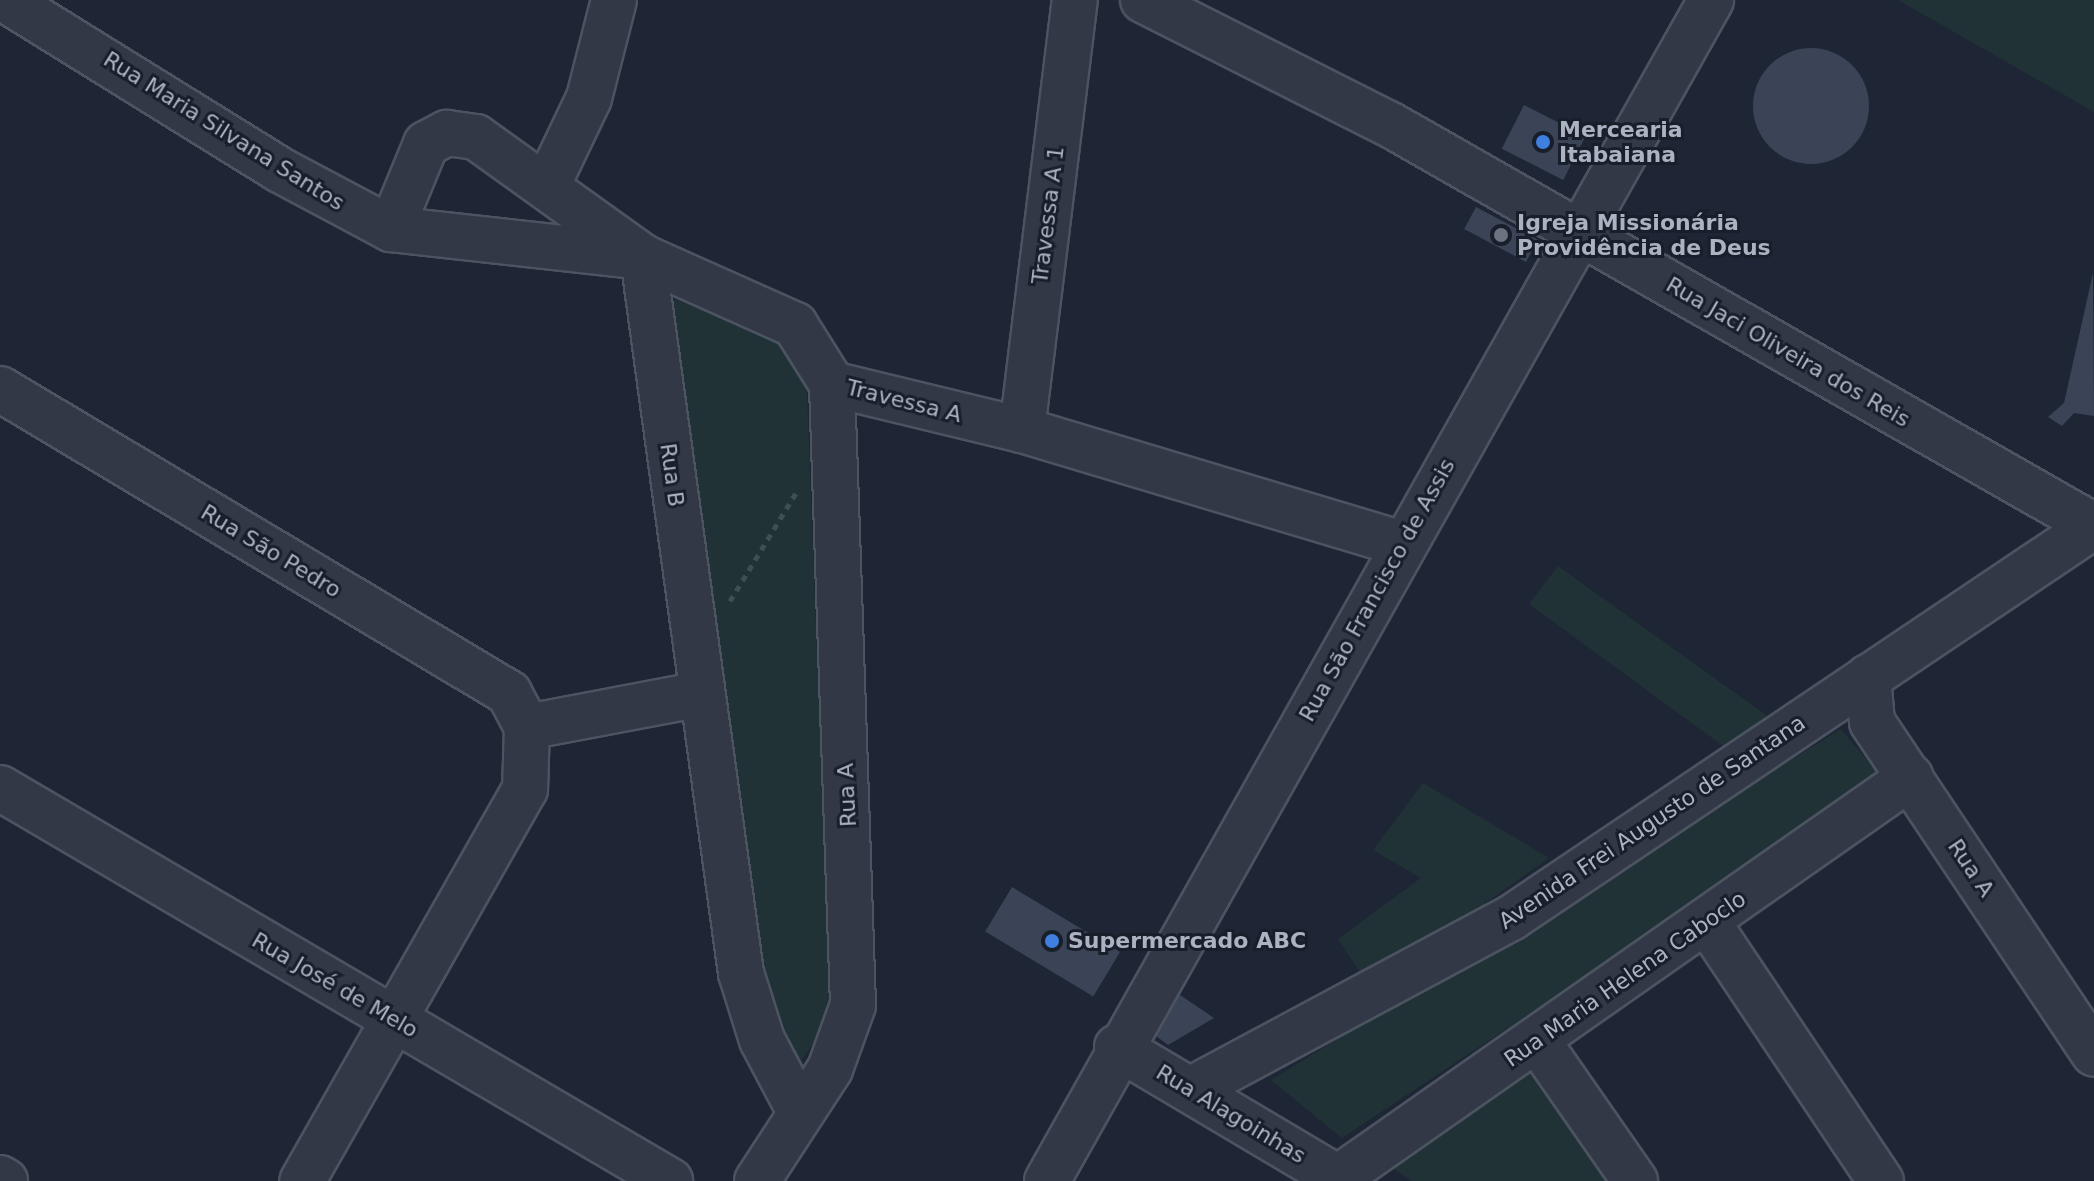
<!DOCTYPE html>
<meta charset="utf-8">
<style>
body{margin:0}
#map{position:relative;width:2094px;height:1181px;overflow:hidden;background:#1e2635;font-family:"DejaVu Sans",sans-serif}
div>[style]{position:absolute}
.green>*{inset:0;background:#203236}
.building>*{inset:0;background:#3a4456;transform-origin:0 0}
.round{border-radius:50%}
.path>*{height:5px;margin-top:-2.5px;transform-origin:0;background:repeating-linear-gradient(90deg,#3e4f54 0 6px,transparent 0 12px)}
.roads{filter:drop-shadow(2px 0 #4c5361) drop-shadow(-2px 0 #4c5361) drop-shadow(0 2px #4c5361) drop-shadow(0 -2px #4c5361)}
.minor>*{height:44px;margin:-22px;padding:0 22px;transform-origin:22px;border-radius:22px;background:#323846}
.dots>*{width:22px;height:22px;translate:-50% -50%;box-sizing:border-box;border:4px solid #181e2a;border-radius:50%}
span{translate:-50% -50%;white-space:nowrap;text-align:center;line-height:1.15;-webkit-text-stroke:6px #181e2a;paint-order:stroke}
.poi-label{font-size:22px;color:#abb3c3;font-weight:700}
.left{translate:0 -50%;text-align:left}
.street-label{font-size:22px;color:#abb3c3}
</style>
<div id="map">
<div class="green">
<i style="clip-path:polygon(1898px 0,2094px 0,2094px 112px)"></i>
<i style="clip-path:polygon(666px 296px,779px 338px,806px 367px,831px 1020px,799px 1063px,765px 999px)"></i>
<i style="clip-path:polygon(1558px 566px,1780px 725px,1730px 751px,1529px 604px)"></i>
<i style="clip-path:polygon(1841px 729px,1883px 779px,1342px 1138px,1271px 1080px)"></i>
<i style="clip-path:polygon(1423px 783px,1549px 858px,1369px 986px,1338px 939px,1421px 878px,1373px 850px)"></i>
<i style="clip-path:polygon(1531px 1073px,1606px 1181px,1412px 1181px,1389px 1166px)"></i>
</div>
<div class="building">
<i class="round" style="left:1753px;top:48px;width:116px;height:116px"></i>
<i style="left:1524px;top:105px;width:69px;height:49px;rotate:27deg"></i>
<i style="left:1476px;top:207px;width:70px;height:25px;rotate:28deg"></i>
<i style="clip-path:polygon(2093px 273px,2094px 416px,2074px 413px,2062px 426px,2048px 417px,2064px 403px)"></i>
<i style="left:1012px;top:887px;width:126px;height:52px;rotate:31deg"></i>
<i style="clip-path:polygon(1180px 995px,1214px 1018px,1168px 1045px,1152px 1033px)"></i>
</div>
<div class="path">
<i style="left:730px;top:601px;width:127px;rotate:-58.6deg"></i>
</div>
<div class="roads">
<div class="minor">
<i style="left:6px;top:0;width:322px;rotate:31.8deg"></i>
<i style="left:280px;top:170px;width:126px;rotate:28deg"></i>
<i style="left:391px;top:229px;width:254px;rotate:6.3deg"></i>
<i style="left:643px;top:257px;width:723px;rotate:82.21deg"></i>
<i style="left:741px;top:973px;width:70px;rotate:72.6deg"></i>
<i style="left:762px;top:1040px;width:79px;rotate:62.1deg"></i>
<i style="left:1143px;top:0;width:275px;rotate:26.8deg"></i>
<i style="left:1389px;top:124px;width:812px;rotate:29.69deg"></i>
<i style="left:548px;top:184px;width:95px;rotate:-64.5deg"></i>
<i style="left:589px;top:98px;width:101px;rotate:-75.7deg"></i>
<i style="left:391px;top:229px;width:92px;rotate:-67.6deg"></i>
<i style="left:426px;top:144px;width:24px;rotate:-28deg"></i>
<i style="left:447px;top:133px;width:29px;rotate:8deg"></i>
<i style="left:476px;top:137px;width:206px;rotate:35.7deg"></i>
<i style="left:643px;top:257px;width:167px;rotate:24.1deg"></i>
<i style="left:795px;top:325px;width:70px;rotate:57.9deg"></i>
<i style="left:832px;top:384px;width:195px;rotate:13.6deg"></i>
<i style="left:1022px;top:430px;width:398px;rotate:16.7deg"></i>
<i style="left:0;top:389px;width:593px;rotate:30.85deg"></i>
<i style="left:509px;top:693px;width:38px;rotate:62deg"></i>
<i style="left:527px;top:727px;width:62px;rotate:91.8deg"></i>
<i style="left:525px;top:789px;width:451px;rotate:119.6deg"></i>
<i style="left:1022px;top:430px;width:433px;rotate:-83deg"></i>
<i style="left:1868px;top:677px;width:45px;rotate:84.9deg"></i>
<i style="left:1872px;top:722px;width:399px;rotate:56.2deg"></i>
<i style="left:527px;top:727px;width:178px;rotate:-10.7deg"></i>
<i style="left:0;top:788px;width:777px;rotate:30.39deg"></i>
<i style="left:1708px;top:923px;width:311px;rotate:56.2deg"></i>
<i style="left:1537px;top:1040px;width:172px;rotate:55.2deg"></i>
<i style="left:1117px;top:1047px;width:263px;rotate:30.7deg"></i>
<i style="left:1192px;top:1089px;width:362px;rotate:-28.2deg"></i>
<i style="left:1511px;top:918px;width:703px;rotate:-33.92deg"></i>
<i style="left:0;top:1178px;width:6px;rotate:31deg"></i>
<i style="left:1338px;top:1178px;width:699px;rotate:-34.99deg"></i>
<i style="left:757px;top:1181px;width:134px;rotate:-56.9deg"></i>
<i style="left:830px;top:1069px;width:68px;rotate:-70.2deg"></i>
<i style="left:853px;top:1005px;width:621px;rotate:-91.94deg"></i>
<i style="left:1047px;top:1181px;width:1355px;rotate:-60.65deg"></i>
</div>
</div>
<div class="dots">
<i style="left:1543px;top:142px;background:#3f7fe0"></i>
<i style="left:1501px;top:235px;background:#6b7280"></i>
<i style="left:1052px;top:941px;background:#3f7fe0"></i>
</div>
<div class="poi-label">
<span class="left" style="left:1559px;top:142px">Mercearia<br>Itabaiana</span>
<span class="left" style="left:1517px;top:235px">Igreja Missionária<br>Providência de Deus</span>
<span class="left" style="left:1068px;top:941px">Supermercado ABC</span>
</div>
<div class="street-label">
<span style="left:224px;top:131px;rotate:32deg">Rua Maria Silvana Santos</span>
<span style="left:1048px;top:215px;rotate:-83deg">Travessa A 1</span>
<span style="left:1788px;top:352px;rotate:30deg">Rua Jaci Oliveira dos Reis</span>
<span style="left:904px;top:401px;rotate:14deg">Travessa A</span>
<span style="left:672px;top:475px;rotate:82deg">Rua B</span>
<span style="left:271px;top:551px;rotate:31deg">Rua São Pedro</span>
<span style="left:1377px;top:590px;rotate:-61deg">Rua São Francisco de Assis</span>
<span style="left:847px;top:795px;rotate:-93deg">Rua A</span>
<span style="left:1652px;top:822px;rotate:-34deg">Avenida Frei Augusto de Santana</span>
<span style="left:1971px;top:868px;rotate:56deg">Rua A</span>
<span style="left:1625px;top:979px;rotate:-35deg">Rua Maria Helena Caboclo</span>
<span style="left:335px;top:985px;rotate:30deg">Rua José de Melo</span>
<span style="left:1231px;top:1114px;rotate:31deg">Rua Alagoinhas</span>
</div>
</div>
